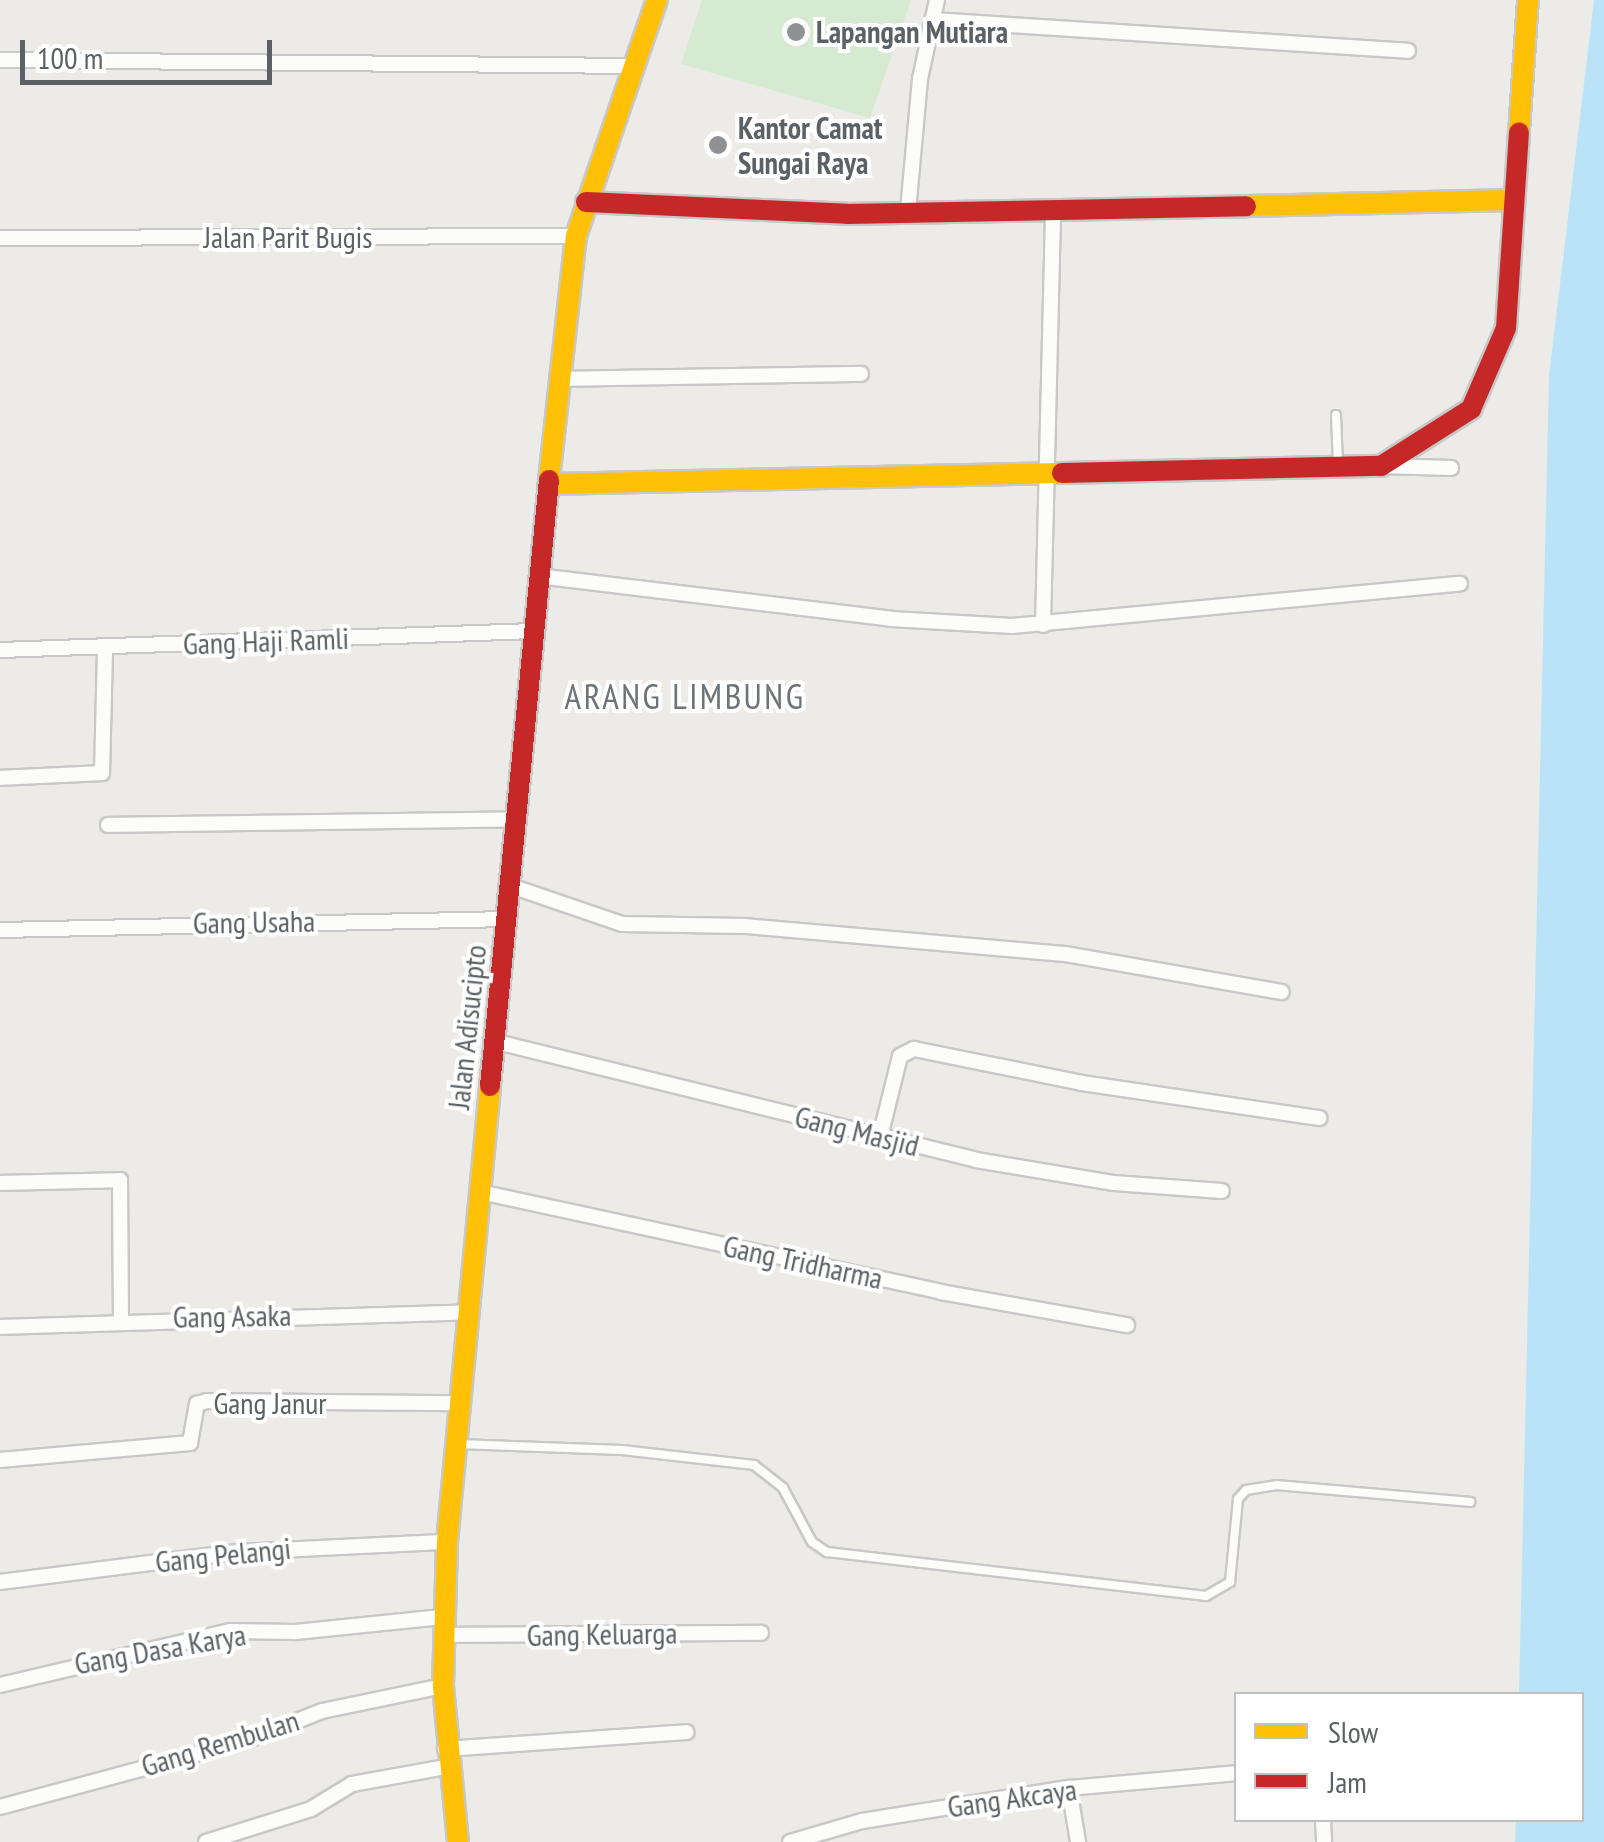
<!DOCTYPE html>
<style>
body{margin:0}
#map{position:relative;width:1604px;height:1842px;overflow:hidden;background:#edebe7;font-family:"PT Sans Narrow",sans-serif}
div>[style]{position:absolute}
.green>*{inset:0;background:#d5ead1}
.water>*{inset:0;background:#bbe3f8}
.roads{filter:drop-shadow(2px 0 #c8c8c8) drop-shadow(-2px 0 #c8c8c8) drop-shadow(0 2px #c8c8c8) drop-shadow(0 -2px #c8c8c8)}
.lane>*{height:8px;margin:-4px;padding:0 4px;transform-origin:4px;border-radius:4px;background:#fcfcfb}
.street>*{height:14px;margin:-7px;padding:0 7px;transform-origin:7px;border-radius:7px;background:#fcfcfb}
.slow>*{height:20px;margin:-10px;padding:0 10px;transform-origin:10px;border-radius:10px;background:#ffc107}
.jam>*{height:20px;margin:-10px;padding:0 10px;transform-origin:10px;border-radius:10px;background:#c62828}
.dots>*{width:28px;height:28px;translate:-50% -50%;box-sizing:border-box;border:5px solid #fff;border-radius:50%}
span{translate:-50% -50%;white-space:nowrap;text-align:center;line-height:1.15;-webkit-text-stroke:8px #fff;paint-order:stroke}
.poi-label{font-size:30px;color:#5c6166;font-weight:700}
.left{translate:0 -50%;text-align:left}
.street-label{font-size:30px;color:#5c6166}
.quarter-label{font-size:35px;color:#6d7378;letter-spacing:2.5px}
.legend{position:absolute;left:1234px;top:1692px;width:350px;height:130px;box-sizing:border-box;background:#fff;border:2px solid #bec0c2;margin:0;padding:12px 18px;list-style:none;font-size:30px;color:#5c6166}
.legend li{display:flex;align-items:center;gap:20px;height:50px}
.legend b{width:50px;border:2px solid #bec0c2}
.scale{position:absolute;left:20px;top:40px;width:252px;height:45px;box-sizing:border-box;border:5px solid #5c6166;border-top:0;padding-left:12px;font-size:30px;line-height:35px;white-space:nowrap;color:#5c6166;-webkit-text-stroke:8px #fff;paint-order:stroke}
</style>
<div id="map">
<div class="green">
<i style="clip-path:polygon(702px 0,911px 0,870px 118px,681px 64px)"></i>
</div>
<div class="water">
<i style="clip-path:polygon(1594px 0,1604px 0,1604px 1842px,1515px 1842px,1516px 1820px,1582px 1820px,1582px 1694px,1519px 1694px,1549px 376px)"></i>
</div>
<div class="roads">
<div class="lane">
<i style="left:1336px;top:415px;width:50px;rotate:87.7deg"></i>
<i style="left:458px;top:1444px;width:164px;rotate:2.1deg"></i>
<i style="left:622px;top:1450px;width:133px;rotate:6.5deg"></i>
<i style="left:754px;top:1465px;width:37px;rotate:38deg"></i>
<i style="left:783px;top:1488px;width:61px;rotate:61.8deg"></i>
<i style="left:812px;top:1542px;width:18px;rotate:34deg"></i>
<i style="left:827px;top:1552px;width:382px;rotate:6.6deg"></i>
<i style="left:1206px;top:1596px;width:28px;rotate:-30deg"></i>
<i style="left:1230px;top:1582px;width:83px;rotate:-84.5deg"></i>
<i style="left:1238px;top:1499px;width:12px;rotate:-48deg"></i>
<i style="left:1246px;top:1490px;width:31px;rotate:-9deg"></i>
<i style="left:1277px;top:1485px;width:194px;rotate:5deg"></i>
</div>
<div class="street">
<i style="left:932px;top:20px;width:477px;rotate:3.7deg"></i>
<i style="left:0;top:60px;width:634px;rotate:0.54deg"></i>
<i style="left:908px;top:211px;width:133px;rotate:-84.8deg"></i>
<i style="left:920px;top:79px;width:81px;rotate:-77.9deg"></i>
<i style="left:0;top:238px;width:576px;rotate:-0.2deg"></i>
<i style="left:561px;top:379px;width:300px;rotate:-1deg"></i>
<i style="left:1381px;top:466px;width:70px;rotate:1.6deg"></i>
<i style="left:538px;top:576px;width:356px;rotate:6.9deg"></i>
<i style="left:891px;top:619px;width:121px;rotate:3.3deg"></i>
<i style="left:1012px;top:626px;width:450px;rotate:-5.4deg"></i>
<i style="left:1043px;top:625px;width:416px;rotate:-88.6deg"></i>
<i style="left:0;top:650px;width:533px;rotate:-2.04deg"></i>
<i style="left:0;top:778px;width:102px;rotate:-2.8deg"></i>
<i style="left:102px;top:773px;width:126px;rotate:-88.6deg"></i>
<i style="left:108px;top:825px;width:409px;rotate:-0.8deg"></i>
<i style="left:511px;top:886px;width:117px;rotate:18.9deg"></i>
<i style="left:622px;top:924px;width:123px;rotate:0.9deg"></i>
<i style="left:745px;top:926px;width:322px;rotate:5deg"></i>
<i style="left:1066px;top:954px;width:219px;rotate:10deg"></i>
<i style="left:0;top:930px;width:508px;rotate:-1.24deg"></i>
<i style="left:497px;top:1042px;width:493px;rotate:13.8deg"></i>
<i style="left:976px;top:1160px;width:140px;rotate:9.5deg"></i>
<i style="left:1114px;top:1183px;width:108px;rotate:4.2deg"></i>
<i style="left:880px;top:1137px;width:83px;rotate:-76.1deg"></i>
<i style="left:900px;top:1056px;width:16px;rotate:-27deg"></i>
<i style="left:914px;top:1049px;width:171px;rotate:11.4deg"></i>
<i style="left:1082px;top:1083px;width:240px;rotate:8.4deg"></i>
<i style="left:0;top:1183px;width:120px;rotate:-1.4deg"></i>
<i style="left:120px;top:1180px;width:139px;rotate:89.6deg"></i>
<i style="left:480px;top:1192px;width:472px;rotate:12.2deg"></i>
<i style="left:941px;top:1292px;width:189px;rotate:10.1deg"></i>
<i style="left:0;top:1327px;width:465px;rotate:-1.8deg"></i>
<i style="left:0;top:1460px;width:191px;rotate:-5.1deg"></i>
<i style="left:190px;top:1443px;width:40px;rotate:-80deg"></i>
<i style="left:197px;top:1404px;width:10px;rotate:-17deg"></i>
<i style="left:207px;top:1401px;width:249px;rotate:0.5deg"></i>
<i style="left:0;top:1582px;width:241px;rotate:-7.2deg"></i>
<i style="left:239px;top:1552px;width:208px;rotate:-2.8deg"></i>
<i style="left:443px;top:1635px;width:318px;rotate:-0.4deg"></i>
<i style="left:0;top:1685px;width:236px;rotate:-13.2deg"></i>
<i style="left:230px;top:1631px;width:65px;rotate:0.9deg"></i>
<i style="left:295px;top:1632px;width:148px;rotate:-5.8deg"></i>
<i style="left:445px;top:1749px;width:242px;rotate:-4deg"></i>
<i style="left:1069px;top:1788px;width:55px;rotate:80.5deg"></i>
<i style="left:0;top:1807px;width:257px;rotate:-15.1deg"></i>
<i style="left:248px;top:1740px;width:79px;rotate:-21.4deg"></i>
<i style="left:322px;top:1711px;width:124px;rotate:-11.7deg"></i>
<i style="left:1323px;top:1820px;width:22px;rotate:87deg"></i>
<i style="left:206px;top:1842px;width:110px;rotate:-17.4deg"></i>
<i style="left:311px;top:1809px;width:48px;rotate:-31.4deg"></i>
<i style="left:352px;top:1784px;width:96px;rotate:-10.3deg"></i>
<i style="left:790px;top:1842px;width:75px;rotate:-16.3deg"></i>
<i style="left:862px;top:1821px;width:210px;rotate:-9.1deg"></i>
<i style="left:1069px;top:1788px;width:168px;rotate:-5.1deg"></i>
</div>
<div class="slow">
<i style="left:1519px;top:132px;width:132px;rotate:-86.1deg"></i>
<i style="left:1246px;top:206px;width:268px;rotate:-1.3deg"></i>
<i style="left:549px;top:480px;width:245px;rotate:-83.7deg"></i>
<i style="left:576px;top:236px;width:250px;rotate:-71.1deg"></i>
<i style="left:549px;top:484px;width:513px;rotate:-1.23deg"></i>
<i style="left:458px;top:1842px;width:157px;rotate:-95.5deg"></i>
<i style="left:443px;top:1686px;width:144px;rotate:-88.4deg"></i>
<i style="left:447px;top:1542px;width:458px;rotate:-84.6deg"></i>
</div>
<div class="jam">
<i style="left:586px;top:202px;width:261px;rotate:2.6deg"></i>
<i style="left:847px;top:214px;width:399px;rotate:-1.1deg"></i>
<i style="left:1062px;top:473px;width:319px;rotate:-1.3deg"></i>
<i style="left:1381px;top:466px;width:107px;rotate:-32.3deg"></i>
<i style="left:1471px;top:409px;width:88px;rotate:-66.6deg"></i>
<i style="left:1506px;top:328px;width:196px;rotate:-86.2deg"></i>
<i style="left:490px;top:1086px;width:609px;rotate:-84.44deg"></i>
</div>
</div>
<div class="dots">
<i style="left:796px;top:32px;background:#8f9193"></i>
<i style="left:718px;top:145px;background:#8f9193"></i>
</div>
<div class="poi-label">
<span class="left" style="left:816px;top:32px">Lapangan Mutiara</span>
<span class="left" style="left:738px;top:145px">Kantor Camat<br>Sungai Raya</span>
</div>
<div class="street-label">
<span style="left:288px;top:237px">Jalan Parit Bugis</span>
<span style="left:266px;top:641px;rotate:-2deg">Gang Haji Ramli</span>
<span style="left:254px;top:922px;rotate:-1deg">Gang Usaha</span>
<span style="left:467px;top:1027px;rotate:-84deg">Jalan Adisucipto</span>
<span style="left:857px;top:1131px;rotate:14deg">Gang Masjid</span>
<span style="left:803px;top:1262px;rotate:12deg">Gang Tridharma</span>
<span style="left:232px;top:1316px;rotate:-1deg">Gang Asaka</span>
<span style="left:270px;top:1403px">Gang Janur</span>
<span style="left:223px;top:1555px;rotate:-6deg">Gang Pelangi</span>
<span style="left:602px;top:1634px;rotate:-1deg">Gang Keluarga</span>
<span style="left:160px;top:1649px;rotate:-10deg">Gang Dasa Karya</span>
<span style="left:220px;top:1743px;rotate:-17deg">Gang Rembulan</span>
<span style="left:1012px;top:1798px;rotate:-8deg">Gang Akcaya</span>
</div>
<div class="quarter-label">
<span style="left:685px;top:696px">ARANG LIMBUNG</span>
</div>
<ul class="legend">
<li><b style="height:12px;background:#ffc107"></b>Slow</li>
<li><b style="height:12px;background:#c62828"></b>Jam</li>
</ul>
<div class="scale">100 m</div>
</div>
